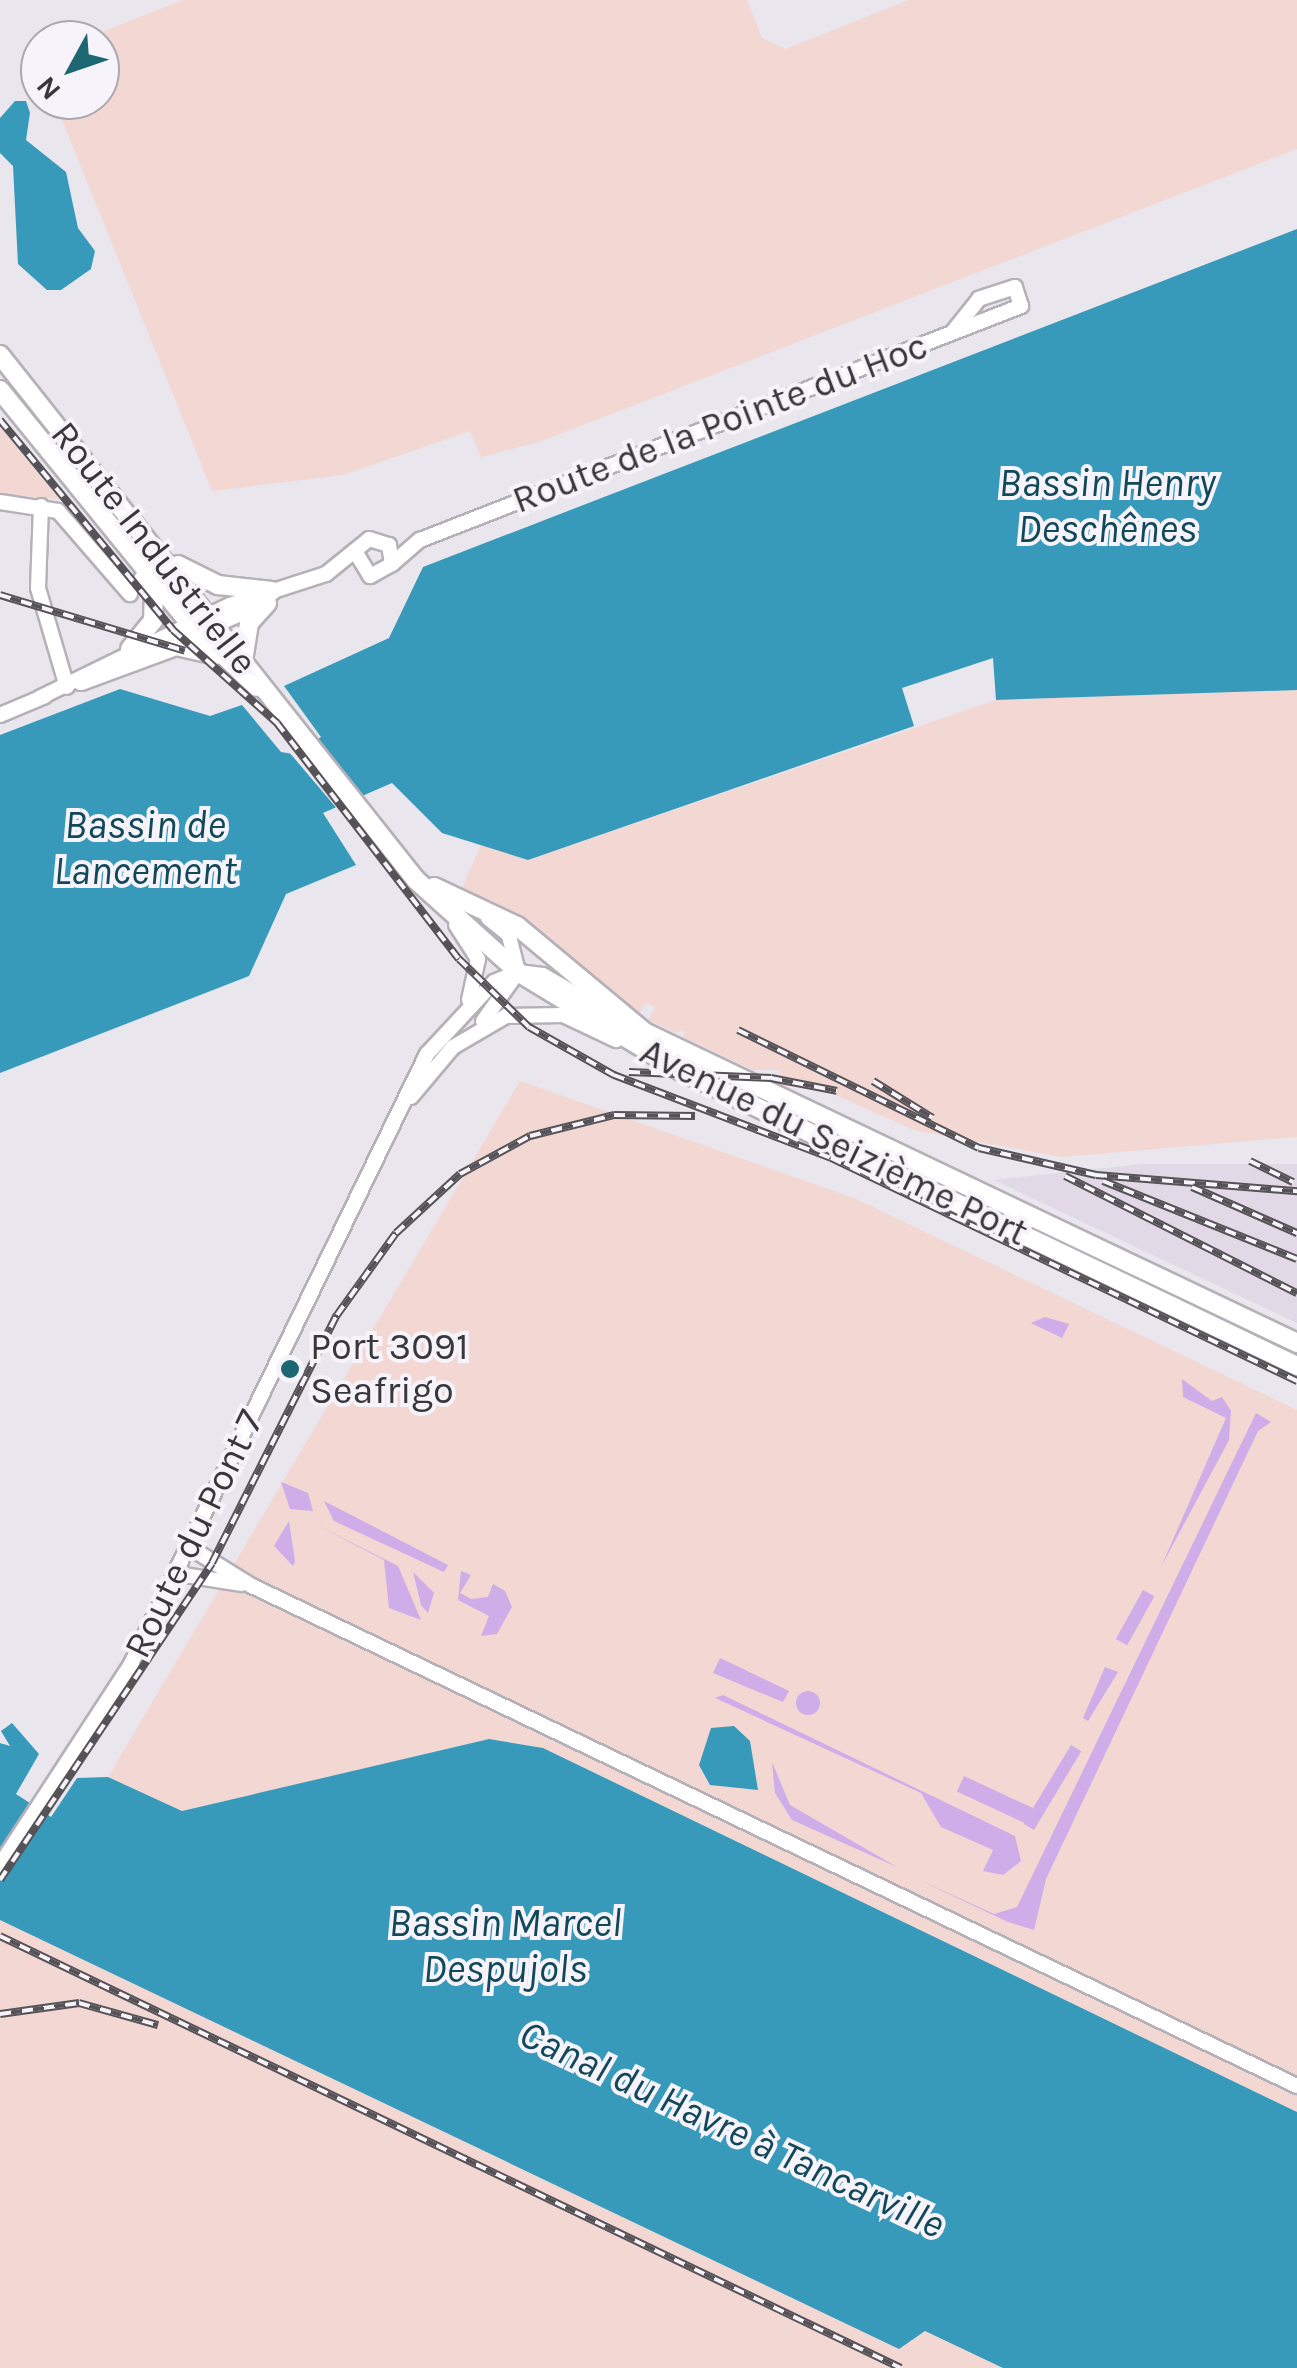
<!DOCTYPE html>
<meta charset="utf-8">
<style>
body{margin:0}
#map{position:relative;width:1297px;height:2368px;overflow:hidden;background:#eae6ed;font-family:Karla,sans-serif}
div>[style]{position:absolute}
.built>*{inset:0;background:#e1d9e6}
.industrial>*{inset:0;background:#f2d7d3}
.green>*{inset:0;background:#ceade9;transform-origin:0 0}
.round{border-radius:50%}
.water>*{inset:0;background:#389aba}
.pier>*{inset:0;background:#eae6ed}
.roads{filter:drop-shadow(2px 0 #b5b1b8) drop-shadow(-2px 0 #b5b1b8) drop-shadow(0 2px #b5b1b8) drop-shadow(0 -2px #b5b1b8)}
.minor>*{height:14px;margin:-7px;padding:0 7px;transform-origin:7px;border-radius:7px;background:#fff}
.major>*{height:18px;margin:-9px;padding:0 9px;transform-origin:9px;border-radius:9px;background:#fff}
.rail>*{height:8px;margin-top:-4px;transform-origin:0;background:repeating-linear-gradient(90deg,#f7f3fb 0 11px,#555357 0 22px);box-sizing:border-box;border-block:2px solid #555357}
.dots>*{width:28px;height:28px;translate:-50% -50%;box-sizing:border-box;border:5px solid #f7f3fb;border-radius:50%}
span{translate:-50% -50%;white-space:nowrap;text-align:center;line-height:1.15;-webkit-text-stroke:8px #f7f3fb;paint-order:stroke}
.street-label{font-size:38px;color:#38373a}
.poi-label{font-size:38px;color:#38373a}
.left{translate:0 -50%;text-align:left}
.water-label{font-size:40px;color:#11485a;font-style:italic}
.north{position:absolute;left:20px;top:20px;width:100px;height:100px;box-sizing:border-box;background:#f7f3fb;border:2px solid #aba8ae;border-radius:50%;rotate:230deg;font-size:28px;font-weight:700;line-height:40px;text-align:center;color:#38373a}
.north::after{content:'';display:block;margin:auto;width:35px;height:45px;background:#1c6771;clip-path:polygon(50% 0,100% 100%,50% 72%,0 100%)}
</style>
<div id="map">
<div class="built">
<i style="clip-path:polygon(1142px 1164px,1297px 1164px,1297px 1323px,994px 1180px)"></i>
</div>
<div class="industrial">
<i style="clip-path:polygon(183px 0,747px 0,762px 38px,786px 49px,909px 0,1297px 0,1297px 149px,539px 442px,481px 457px,470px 431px,343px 475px,212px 491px,54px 100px,100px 100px,100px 40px,81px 40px)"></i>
<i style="clip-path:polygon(0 427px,60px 499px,0 494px)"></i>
<i style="clip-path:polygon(1297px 690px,1297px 1137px,1061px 1157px,914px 1130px,829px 1092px,779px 1085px,780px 1070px,753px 1070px,683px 1037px,685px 1030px,675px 1033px,648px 1020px,655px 1007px,646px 1003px,637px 1016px,458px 896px,481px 845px,528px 860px,996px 700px)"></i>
<i style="clip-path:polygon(520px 1081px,854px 1198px,1297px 1410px,1297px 2112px,543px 1748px,489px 1739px,181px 1811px,108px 1777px)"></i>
<i style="clip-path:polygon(0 1920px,899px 2349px,925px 2331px,1003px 2368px,0 2368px)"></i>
</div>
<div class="green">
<i style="clip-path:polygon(1045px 1317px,1069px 1324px,1062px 1338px,1031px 1323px)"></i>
<i style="clip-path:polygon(1182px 1379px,1212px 1401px,1222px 1397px,1231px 1411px,1229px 1440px,1161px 1567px,1226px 1418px,1183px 1397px)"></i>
<i style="clip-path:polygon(1256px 1413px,1271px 1422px,1258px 1431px,1046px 1879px,1034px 1930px,1008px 1922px,913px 1877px,994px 1914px,1017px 1907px)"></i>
<i style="clip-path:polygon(281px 1482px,308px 1493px,313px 1511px,290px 1509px)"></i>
<i style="clip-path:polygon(324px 1501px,448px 1565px,444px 1572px,334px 1521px)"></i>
<i style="clip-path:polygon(289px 1521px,295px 1562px,293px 1566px,274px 1546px)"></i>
<i style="clip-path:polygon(309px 1521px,398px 1566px,421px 1620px,389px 1608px,384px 1560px)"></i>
<i style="clip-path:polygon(461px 1571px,471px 1575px,460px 1593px,471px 1599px,488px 1597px,493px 1584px,505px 1591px,512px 1607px,497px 1634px,481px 1636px,489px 1616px,458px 1600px)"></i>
<i style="clip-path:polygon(413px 1572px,434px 1593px,428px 1613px,421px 1605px)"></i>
<i style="left:1143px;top:1590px;width:13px;height:56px;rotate:29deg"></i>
<i style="clip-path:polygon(720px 1658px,789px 1691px,783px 1702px,713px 1673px)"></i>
<i style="clip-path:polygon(1105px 1667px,1118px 1672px,1088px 1721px,1083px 1718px)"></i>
<i class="round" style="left:796px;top:1691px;width:24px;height:24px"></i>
<i style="clip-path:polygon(723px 1695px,1015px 1836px,1021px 1861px,1003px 1875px,983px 1871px,993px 1850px,941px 1827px,921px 1793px,715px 1698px)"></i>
<i style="left:1071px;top:1745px;width:12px;height:92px;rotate:31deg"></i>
<i style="clip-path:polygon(772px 1762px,790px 1805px,897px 1867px,792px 1820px,775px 1793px)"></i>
<i style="left:964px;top:1776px;width:76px;height:17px;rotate:25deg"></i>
</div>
<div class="water">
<i style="clip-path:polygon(15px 101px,26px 101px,30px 113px,26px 140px,66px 172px,78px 228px,95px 251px,91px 269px,61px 290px,47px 290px,18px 264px,13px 166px,0 153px,0 118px)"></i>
<i style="clip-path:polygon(1297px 229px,1297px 690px,996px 700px,993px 658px,902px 688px,914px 726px,528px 860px,442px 833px,392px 783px,323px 813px,356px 865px,286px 894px,249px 976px,0 1073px,0 735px,120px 689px,210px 716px,242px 705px,281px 752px,293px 754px,321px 737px,284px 686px,389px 638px,423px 567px)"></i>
<i style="clip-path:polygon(12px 1723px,39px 1754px,16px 1794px,51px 1817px,77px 1778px,108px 1777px,182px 1811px,489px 1739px,543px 1748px,1297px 2112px,1297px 2368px,1003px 2368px,925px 2331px,899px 2349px,0 1920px,0 1743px,10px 1746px,1px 1731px)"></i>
<i style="clip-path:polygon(734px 1726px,750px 1741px,758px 1790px,710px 1785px,699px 1765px,711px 1728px)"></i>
</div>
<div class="pier">
<i style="clip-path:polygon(312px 740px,363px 801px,339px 811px,289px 752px)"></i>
</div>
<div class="roads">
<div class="minor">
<i style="left:0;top:502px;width:59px;rotate:8.8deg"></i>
<i style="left:58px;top:511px;width:110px;rotate:49.1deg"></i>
<i style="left:41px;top:506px;width:82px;rotate:92.1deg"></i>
<i style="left:38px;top:588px;width:103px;rotate:73.7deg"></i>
<i style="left:392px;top:564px;width:37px;rotate:-41deg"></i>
<i style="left:420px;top:540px;width:645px;rotate:-21.27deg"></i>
<i style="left:1021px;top:306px;width:20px;rotate:-108deg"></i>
<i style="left:1015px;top:287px;width:38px;rotate:162deg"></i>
<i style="left:979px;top:299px;width:43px;rotate:128.5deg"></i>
<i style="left:167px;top:646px;width:108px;rotate:-23.5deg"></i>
<i style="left:39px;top:698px;width:212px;rotate:-26deg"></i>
<i style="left:230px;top:605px;width:101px;rotate:-17.9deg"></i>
<i style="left:326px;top:574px;width:55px;rotate:-39.1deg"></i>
<i style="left:369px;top:539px;width:21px;rotate:17deg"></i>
<i style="left:389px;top:545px;width:19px;rotate:81deg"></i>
<i style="left:392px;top:564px;width:25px;rotate:151deg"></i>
<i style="left:370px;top:576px;width:27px;rotate:-121deg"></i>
<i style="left:0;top:715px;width:49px;rotate:-22.9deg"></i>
<i style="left:456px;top:925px;width:40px;rotate:57.1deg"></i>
<i style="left:478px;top:959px;width:42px;rotate:102.4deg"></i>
<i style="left:483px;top:1021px;width:60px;rotate:-54.5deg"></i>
<i style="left:518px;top:972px;width:38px;rotate:-104deg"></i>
<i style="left:509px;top:935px;width:27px;rotate:-141deg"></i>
<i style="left:411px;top:1097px;width:65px;rotate:-50deg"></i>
<i style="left:453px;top:1047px;width:61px;rotate:-30.3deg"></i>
<i style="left:506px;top:1016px;width:57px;rotate:-1deg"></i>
<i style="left:563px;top:1015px;width:59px;rotate:25.3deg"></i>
<i style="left:189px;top:1547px;width:74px;rotate:31.8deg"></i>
<i style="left:252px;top:1586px;width:1158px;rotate:25.57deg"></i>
<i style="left:178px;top:1574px;width:64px;rotate:9deg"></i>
<i style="left:0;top:1865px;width:240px;rotate:-56.9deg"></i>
<i style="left:131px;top:1664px;width:678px;rotate:-64.12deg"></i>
<i style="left:427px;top:1054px;width:98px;rotate:-47.1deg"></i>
<i style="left:494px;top:982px;width:26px;rotate:-23deg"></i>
<i style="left:518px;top:972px;width:25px;rotate:7deg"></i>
<i style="left:543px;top:975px;width:105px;rotate:30.2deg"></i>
</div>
<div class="major">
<i style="left:0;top:355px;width:670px;rotate:51.61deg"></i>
<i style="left:416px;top:880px;width:137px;rotate:42deg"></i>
<i style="left:518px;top:972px;width:191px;rotate:31.3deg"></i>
<i style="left:681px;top:1071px;width:683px;rotate:25.59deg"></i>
<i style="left:0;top:390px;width:295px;rotate:50.9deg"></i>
<i style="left:186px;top:619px;width:98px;rotate:43.8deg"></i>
<i style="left:178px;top:565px;width:45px;rotate:26.6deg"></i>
<i style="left:218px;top:585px;width:54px;rotate:6.3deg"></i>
<i style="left:130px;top:649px;width:36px;rotate:-51deg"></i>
<i style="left:153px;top:621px;width:25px;rotate:-88deg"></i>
<i style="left:154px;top:596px;width:20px;rotate:-123deg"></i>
<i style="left:244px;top:655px;width:32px;rotate:-81deg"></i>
<i style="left:249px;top:623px;width:27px;rotate:-48deg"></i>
<i style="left:81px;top:681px;width:101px;rotate:-20.2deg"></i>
<i style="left:176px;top:646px;width:41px;rotate:12.7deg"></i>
<i style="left:434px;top:887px;width:92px;rotate:25.2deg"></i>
<i style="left:517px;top:926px;width:168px;rotate:39.7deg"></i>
<i style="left:646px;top:1033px;width:721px;rotate:25.46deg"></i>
</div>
</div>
<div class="rail">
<i style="left:0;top:420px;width:272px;rotate:50.5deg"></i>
<i style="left:173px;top:630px;width:140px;rotate:41.8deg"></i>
<i style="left:277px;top:723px;width:298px;rotate:52.4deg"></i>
<i style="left:459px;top:959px;width:98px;rotate:44.2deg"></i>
<i style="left:529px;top:1027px;width:98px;rotate:29.5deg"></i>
<i style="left:614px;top:1075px;width:232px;rotate:20.9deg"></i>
<i style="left:831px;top:1158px;width:517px;rotate:25.57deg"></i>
<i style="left:0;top:595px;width:193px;rotate:16.8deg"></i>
<i style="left:738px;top:1030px;width:268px;rotate:26.1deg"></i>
<i style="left:979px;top:1148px;width:120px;rotate:13deg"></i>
<i style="left:1096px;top:1175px;width:202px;rotate:4.6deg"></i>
<i style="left:629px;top:1072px;width:142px;rotate:2.4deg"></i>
<i style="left:771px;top:1078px;width:67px;rotate:11.1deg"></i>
<i style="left:873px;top:1081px;width:70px;rotate:31.7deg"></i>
<i style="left:1250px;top:1161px;width:48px;rotate:26deg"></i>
<i style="left:1065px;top:1176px;width:260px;rotate:26.8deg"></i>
<i style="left:1103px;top:1181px;width:209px;rotate:21.9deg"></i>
<i style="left:1192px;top:1187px;width:115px;rotate:23.7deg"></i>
<i style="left:0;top:1880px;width:381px;rotate:-56.2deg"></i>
<i style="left:212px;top:1563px;width:278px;rotate:-63.3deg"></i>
<i style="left:337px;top:1315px;width:101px;rotate:-54.3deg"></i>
<i style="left:396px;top:1233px;width:87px;rotate:-42.7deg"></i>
<i style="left:460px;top:1174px;width:80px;rotate:-28.5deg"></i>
<i style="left:530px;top:1136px;width:87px;rotate:-14deg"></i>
<i style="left:614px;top:1115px;width:81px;rotate:0.7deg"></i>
<i style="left:0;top:1936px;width:999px;rotate:25.62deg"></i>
<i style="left:0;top:2014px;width:80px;rotate:-7.9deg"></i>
<i style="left:79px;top:2003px;width:82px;rotate:15.6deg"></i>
</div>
<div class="dots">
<i style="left:290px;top:1369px;background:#1c6771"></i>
</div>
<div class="street-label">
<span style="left:720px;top:423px;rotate:-21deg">Route de la Pointe du Hoc</span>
<span style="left:154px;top:548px;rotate:52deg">Route Industrielle</span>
<span style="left:834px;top:1142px;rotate:26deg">Avenue du Seizième Port</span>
<span style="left:194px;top:1534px;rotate:-64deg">Route du Pont 7</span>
</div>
<div class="poi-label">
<span class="left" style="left:310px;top:1369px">Port 3091<br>Seafrigo</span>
</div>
<div class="water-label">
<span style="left:1107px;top:506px">Bassin Henry<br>Deschênes</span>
<span style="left:145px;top:848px">Bassin de<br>Lancement</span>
<span style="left:505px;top:1946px">Bassin Marcel<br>Despujols</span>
<span style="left:732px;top:2129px;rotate:25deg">Canal du Havre à Tancarville</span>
</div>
<div class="north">N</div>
</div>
